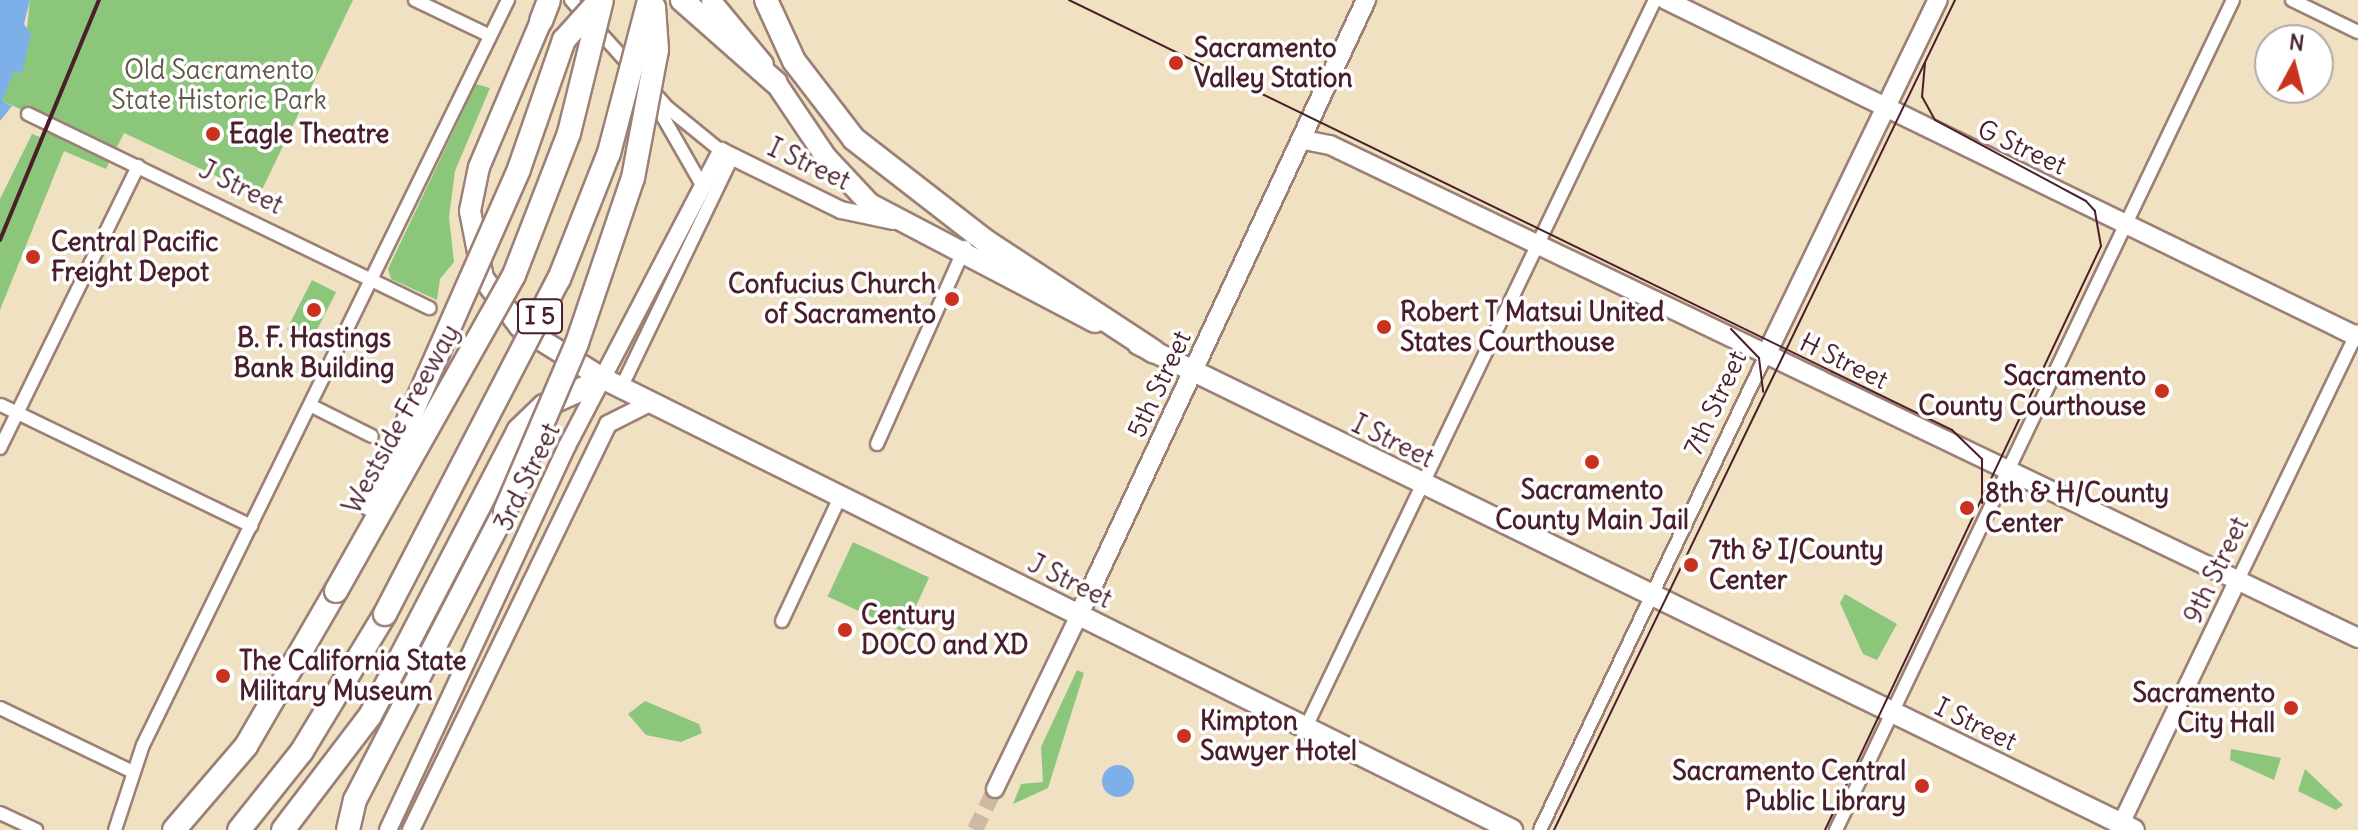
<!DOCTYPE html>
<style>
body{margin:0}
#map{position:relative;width:2358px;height:830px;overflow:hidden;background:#efe1c2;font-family:Delius,sans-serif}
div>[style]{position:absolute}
.green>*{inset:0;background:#8bc67b;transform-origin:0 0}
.water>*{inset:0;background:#7dafe9}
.round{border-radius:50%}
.tertiary-tunnel>*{height:16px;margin-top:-8px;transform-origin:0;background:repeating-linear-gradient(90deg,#cebaa4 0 16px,transparent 0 24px)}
.roads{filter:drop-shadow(2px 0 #9c8076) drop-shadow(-2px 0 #9c8076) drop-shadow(0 2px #9c8076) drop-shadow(0 -2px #9c8076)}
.minor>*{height:12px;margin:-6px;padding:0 6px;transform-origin:6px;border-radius:6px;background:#fff}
.tertiary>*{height:16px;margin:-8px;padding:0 8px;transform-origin:8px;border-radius:8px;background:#fff}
.secondary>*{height:18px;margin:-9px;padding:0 9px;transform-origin:9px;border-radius:9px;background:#fff}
.primary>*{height:20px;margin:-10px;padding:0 10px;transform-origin:10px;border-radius:10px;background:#fff}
.motorway>*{height:22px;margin:-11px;padding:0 11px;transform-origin:11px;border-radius:11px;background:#fff}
.tram>*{height:2px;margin:-1px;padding:0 1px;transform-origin:1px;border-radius:1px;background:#4a1f2b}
.rail>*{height:4px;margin:-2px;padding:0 2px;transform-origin:2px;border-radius:2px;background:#4a1f2b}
.bridges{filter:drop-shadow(2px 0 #9c8076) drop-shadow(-2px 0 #9c8076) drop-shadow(0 2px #9c8076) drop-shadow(0 -2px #9c8076)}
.motorway-bridge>*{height:22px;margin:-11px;padding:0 11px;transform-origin:11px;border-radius:11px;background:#fff}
.dots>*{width:22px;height:22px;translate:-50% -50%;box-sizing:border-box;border:4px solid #fff;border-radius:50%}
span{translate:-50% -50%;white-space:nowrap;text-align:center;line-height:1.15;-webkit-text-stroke:7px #fff;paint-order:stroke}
.shield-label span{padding:2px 6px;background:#fff;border:2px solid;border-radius:6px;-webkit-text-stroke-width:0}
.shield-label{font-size:24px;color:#4a1f2b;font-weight:700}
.poi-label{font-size:26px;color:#4a1f2b;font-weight:700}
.left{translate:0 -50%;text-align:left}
.right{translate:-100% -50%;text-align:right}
.park-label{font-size:26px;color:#615947}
.street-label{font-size:26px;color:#4a1f2b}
.north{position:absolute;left:2254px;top:24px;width:80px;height:80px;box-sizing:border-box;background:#fff;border:2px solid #b7a5aa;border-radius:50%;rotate:7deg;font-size:22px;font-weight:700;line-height:32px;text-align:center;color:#4a1f2b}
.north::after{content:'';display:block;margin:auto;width:28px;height:36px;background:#c8321e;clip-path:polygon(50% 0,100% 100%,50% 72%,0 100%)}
</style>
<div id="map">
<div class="green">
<i style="clip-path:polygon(30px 0,353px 0,259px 196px,124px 133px,106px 169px,64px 151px,0 310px,0 199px,32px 134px,40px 137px,47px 121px,2px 101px,14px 70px,22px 72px)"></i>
<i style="clip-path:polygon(476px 84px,490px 88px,455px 171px,449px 217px,454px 262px,440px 279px,437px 300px,391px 279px,388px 269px)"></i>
<i style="left:312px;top:280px;width:27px;height:55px;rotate:27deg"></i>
<i style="left:853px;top:542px;width:84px;height:60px;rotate:25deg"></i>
<i style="clip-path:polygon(1845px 594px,1897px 624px,1877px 660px,1863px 654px,1840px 603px)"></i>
<i style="clip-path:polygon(1077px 670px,1084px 673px,1048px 788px,1013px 804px,1021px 784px,1043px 782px,1041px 747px)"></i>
<i style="clip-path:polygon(645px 701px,699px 724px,702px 733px,681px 742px,646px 735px,628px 714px)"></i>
<i style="clip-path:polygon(2231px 749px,2281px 758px,2274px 780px,2230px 760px)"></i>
<i style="clip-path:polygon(2305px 769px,2343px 805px,2336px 810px,2298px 791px)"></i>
</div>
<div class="water">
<i style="clip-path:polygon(0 0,30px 0,24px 24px,31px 34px,22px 73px,14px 71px,2px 101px,12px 106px,0 121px)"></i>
<i class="round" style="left:1102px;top:765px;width:32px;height:32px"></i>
</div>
<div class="tertiary-tunnel">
<i style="left:975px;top:830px;width:46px;rotate:-64deg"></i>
</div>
<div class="roads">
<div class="minor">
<i style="left:415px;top:0;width:83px;rotate:25.6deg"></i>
<i style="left:571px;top:0;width:145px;rotate:48.1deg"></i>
<i style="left:668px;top:108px;width:68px;rotate:39.1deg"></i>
<i style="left:2292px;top:0;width:73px;rotate:25.9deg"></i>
<i style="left:651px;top:96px;width:103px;rotate:60.2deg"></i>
<i style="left:28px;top:114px;width:446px;rotate:25.8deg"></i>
<i style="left:621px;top:388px;width:256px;rotate:-64.3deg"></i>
<i style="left:1px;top:405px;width:278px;rotate:25.8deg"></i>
<i style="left:310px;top:405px;width:69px;rotate:26.6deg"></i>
<i style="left:877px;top:444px;width:216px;rotate:-65.9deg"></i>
<i style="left:0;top:448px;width:314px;rotate:-63.9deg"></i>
<i style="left:2238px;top:580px;width:276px;rotate:-64.3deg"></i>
<i style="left:782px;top:621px;width:137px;rotate:-64.9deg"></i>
<i style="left:0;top:708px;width:145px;rotate:25.7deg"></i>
<i style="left:1306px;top:727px;width:806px;rotate:-64.36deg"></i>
<i style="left:0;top:813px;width:40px;rotate:25deg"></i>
<i style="left:115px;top:830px;width:89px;rotate:-71.8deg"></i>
<i style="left:143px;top:745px;width:830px;rotate:-63.9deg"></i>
<i style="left:1540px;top:830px;width:528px;rotate:-64.55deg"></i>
<i style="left:1836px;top:830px;width:920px;rotate:-64.44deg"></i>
</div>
<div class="tertiary">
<i style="left:995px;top:789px;width:193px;rotate:-64.2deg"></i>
<i style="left:388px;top:830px;width:424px;rotate:-65deg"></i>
<i style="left:567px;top:446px;width:333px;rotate:-62.4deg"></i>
<i style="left:721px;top:151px;width:134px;rotate:26.2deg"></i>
<i style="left:841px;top:210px;width:53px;rotate:11.9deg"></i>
<i style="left:411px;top:830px;width:451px;rotate:-64.1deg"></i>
<i style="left:608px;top:424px;width:47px;rotate:-26.6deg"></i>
<i style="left:2118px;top:830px;width:277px;rotate:-64.4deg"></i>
</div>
<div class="secondary">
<i style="left:711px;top:0;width:83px;rotate:50.4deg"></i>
<i style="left:1666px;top:0;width:770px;rotate:25.97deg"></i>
<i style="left:1304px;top:140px;width:26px;rotate:11deg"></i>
<i style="left:1330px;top:145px;width:1140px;rotate:25.62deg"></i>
<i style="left:1767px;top:353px;width:392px;rotate:-64.2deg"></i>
<i style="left:1079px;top:615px;width:679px;rotate:-64.98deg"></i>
</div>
<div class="primary">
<i style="left:541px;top:21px;width:159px;rotate:113deg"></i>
<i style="left:479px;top:167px;width:45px;rotate:101.6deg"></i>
<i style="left:470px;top:211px;width:68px;rotate:79deg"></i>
<i style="left:483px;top:278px;width:61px;rotate:52.9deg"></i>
<i style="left:520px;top:327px;width:99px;rotate:31.8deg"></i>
<i style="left:604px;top:379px;width:1014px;rotate:26.41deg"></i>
<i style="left:776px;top:83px;width:89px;rotate:56deg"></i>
<i style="left:826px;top:157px;width:64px;rotate:46.9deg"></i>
<i style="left:870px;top:204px;width:254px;rotate:27.7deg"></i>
<i style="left:1138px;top:344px;width:1108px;rotate:26.01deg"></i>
</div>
<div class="motorway">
<i style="left:682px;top:0;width:125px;rotate:41.4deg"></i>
<i style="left:766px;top:0;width:67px;rotate:65.3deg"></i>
<i style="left:794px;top:61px;width:98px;rotate:52.4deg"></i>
<i style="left:854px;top:139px;width:168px;rotate:37.8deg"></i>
<i style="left:987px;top:242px;width:199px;rotate:33.3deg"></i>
<i style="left:541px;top:21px;width:22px;rotate:-69deg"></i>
<i style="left:174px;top:830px;width:111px;rotate:-49.4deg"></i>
<i style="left:246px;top:746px;width:179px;rotate:-59.9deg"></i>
<i style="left:239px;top:830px;width:101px;rotate:-51.4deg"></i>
<i style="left:302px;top:751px;width:160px;rotate:-58.8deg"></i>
<i style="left:283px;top:830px;width:143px;rotate:-52.7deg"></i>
<i style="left:370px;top:716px;width:322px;rotate:-62.5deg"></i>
<i style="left:519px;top:430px;width:35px;rotate:-44deg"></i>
<i style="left:544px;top:406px;width:66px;rotate:-24.2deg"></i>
<i style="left:348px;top:830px;width:31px;rotate:-77deg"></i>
<i style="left:355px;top:800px;width:326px;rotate:-62.6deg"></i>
</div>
</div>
<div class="tram">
<i style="left:1069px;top:0;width:982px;rotate:25.96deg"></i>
<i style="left:1952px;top:430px;width:42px;rotate:44deg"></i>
<i style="left:1982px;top:459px;width:44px;rotate:90deg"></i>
<i style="left:1731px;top:329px;width:40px;rotate:46deg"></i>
<i style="left:1759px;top:358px;width:34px;rotate:83deg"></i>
<i style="left:1554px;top:830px;width:922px;rotate:-64.21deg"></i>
<i style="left:1825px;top:830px;width:646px;rotate:-64.7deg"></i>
<i style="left:2101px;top:246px;width:36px;rotate:-100deg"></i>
<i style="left:2095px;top:211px;width:13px;rotate:-132deg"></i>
<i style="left:2086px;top:201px;width:171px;rotate:-151.8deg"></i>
<i style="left:1935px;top:120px;width:26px;rotate:-119deg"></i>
<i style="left:1922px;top:97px;width:35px;rotate:-85deg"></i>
</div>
<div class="rail">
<i style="left:0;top:240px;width:260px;rotate:-67.6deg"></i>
</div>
<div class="bridges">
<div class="motorway-bridge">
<i style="left:371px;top:505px;width:367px;rotate:-66.2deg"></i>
<i style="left:519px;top:169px;width:137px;rotate:-70.8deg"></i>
<i style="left:564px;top:40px;width:54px;rotate:-48deg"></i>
<i style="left:505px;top:511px;width:183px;rotate:-66.8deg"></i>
<i style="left:577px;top:343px;width:174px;rotate:-71.3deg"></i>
<i style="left:633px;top:178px;width:130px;rotate:-79.4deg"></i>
<i style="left:657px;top:50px;width:43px;rotate:-94deg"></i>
<i style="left:336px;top:591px;width:363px;rotate:-60.6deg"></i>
<i style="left:514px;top:275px;width:152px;rotate:-68.8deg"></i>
<i style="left:569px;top:133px;width:137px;rotate:-76.1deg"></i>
<i style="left:385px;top:614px;width:377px;rotate:-62.6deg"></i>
<i style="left:559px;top:279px;width:136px;rotate:-68.4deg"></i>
<i style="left:609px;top:153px;width:158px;rotate:-75.3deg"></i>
</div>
</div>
<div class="dots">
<i style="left:1176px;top:63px;background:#c8321e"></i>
<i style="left:213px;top:134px;background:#c8321e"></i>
<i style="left:33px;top:257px;background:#c8321e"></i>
<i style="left:952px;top:299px;background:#c8321e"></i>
<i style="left:314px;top:310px;background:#c8321e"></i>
<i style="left:1384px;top:327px;background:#c8321e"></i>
<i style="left:2162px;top:391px;background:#c8321e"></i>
<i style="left:1592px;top:462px;background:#c8321e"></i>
<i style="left:1967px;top:508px;background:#c8321e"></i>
<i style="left:1691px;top:565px;background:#c8321e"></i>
<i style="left:845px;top:630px;background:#c8321e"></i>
<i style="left:223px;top:676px;background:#c8321e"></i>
<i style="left:2291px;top:708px;background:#c8321e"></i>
<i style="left:1184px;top:736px;background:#c8321e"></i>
<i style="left:1922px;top:786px;background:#c8321e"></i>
</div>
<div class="shield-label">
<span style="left:540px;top:316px">I 5</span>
</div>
<div class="poi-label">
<span class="left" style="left:1194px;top:63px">Sacramento<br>Valley Station</span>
<span class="left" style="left:229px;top:134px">Eagle Theatre</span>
<span class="left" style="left:51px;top:257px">Central Pacific<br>Freight Depot</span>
<span class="right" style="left:936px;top:299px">Confucius Church<br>of Sacramento</span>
<span class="left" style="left:1400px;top:327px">Robert T Matsui United<br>States Courthouse</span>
<span style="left:314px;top:353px">B. F. Hastings<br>Bank Building</span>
<span class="right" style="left:2146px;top:391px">Sacramento<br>County Courthouse</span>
<span style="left:1592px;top:505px">Sacramento<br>County Main Jail</span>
<span class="left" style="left:1985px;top:508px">8th &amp; H/County<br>Center</span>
<span class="left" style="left:1709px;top:565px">7th &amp; I/County<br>Center</span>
<span class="left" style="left:861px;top:630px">Century<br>DOCO and XD</span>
<span class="left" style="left:239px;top:676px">The California State<br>Military Museum</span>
<span class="right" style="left:2275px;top:708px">Sacramento<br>City Hall</span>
<span class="left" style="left:1200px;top:736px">Kimpton<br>Sawyer Hotel</span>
<span class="right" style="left:1906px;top:786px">Sacramento Central<br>Public Library</span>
</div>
<div class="park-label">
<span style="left:219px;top:85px">Old Sacramento<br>State Historic Park</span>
</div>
<div class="street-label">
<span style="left:2022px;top:147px;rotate:25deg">G Street</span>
<span style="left:809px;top:164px;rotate:25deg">I Street</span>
<span style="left:241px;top:187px;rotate:26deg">J Street</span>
<span style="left:1844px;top:361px;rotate:26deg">H Street</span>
<span style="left:1159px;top:384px;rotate:-65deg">5th Street</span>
<span style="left:1715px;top:403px;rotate:-65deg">7th Street</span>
<span style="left:401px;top:419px;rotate:-61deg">Westside Freeway</span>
<span style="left:1393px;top:441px;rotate:26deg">I Street</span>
<span style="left:527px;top:477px;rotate:-64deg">3rd Street</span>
<span style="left:2216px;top:570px;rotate:-64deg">9th Street</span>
<span style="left:1070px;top:581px;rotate:26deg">J Street</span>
<span style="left:1976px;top:724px;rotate:26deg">I Street</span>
</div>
<div class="north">N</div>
</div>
